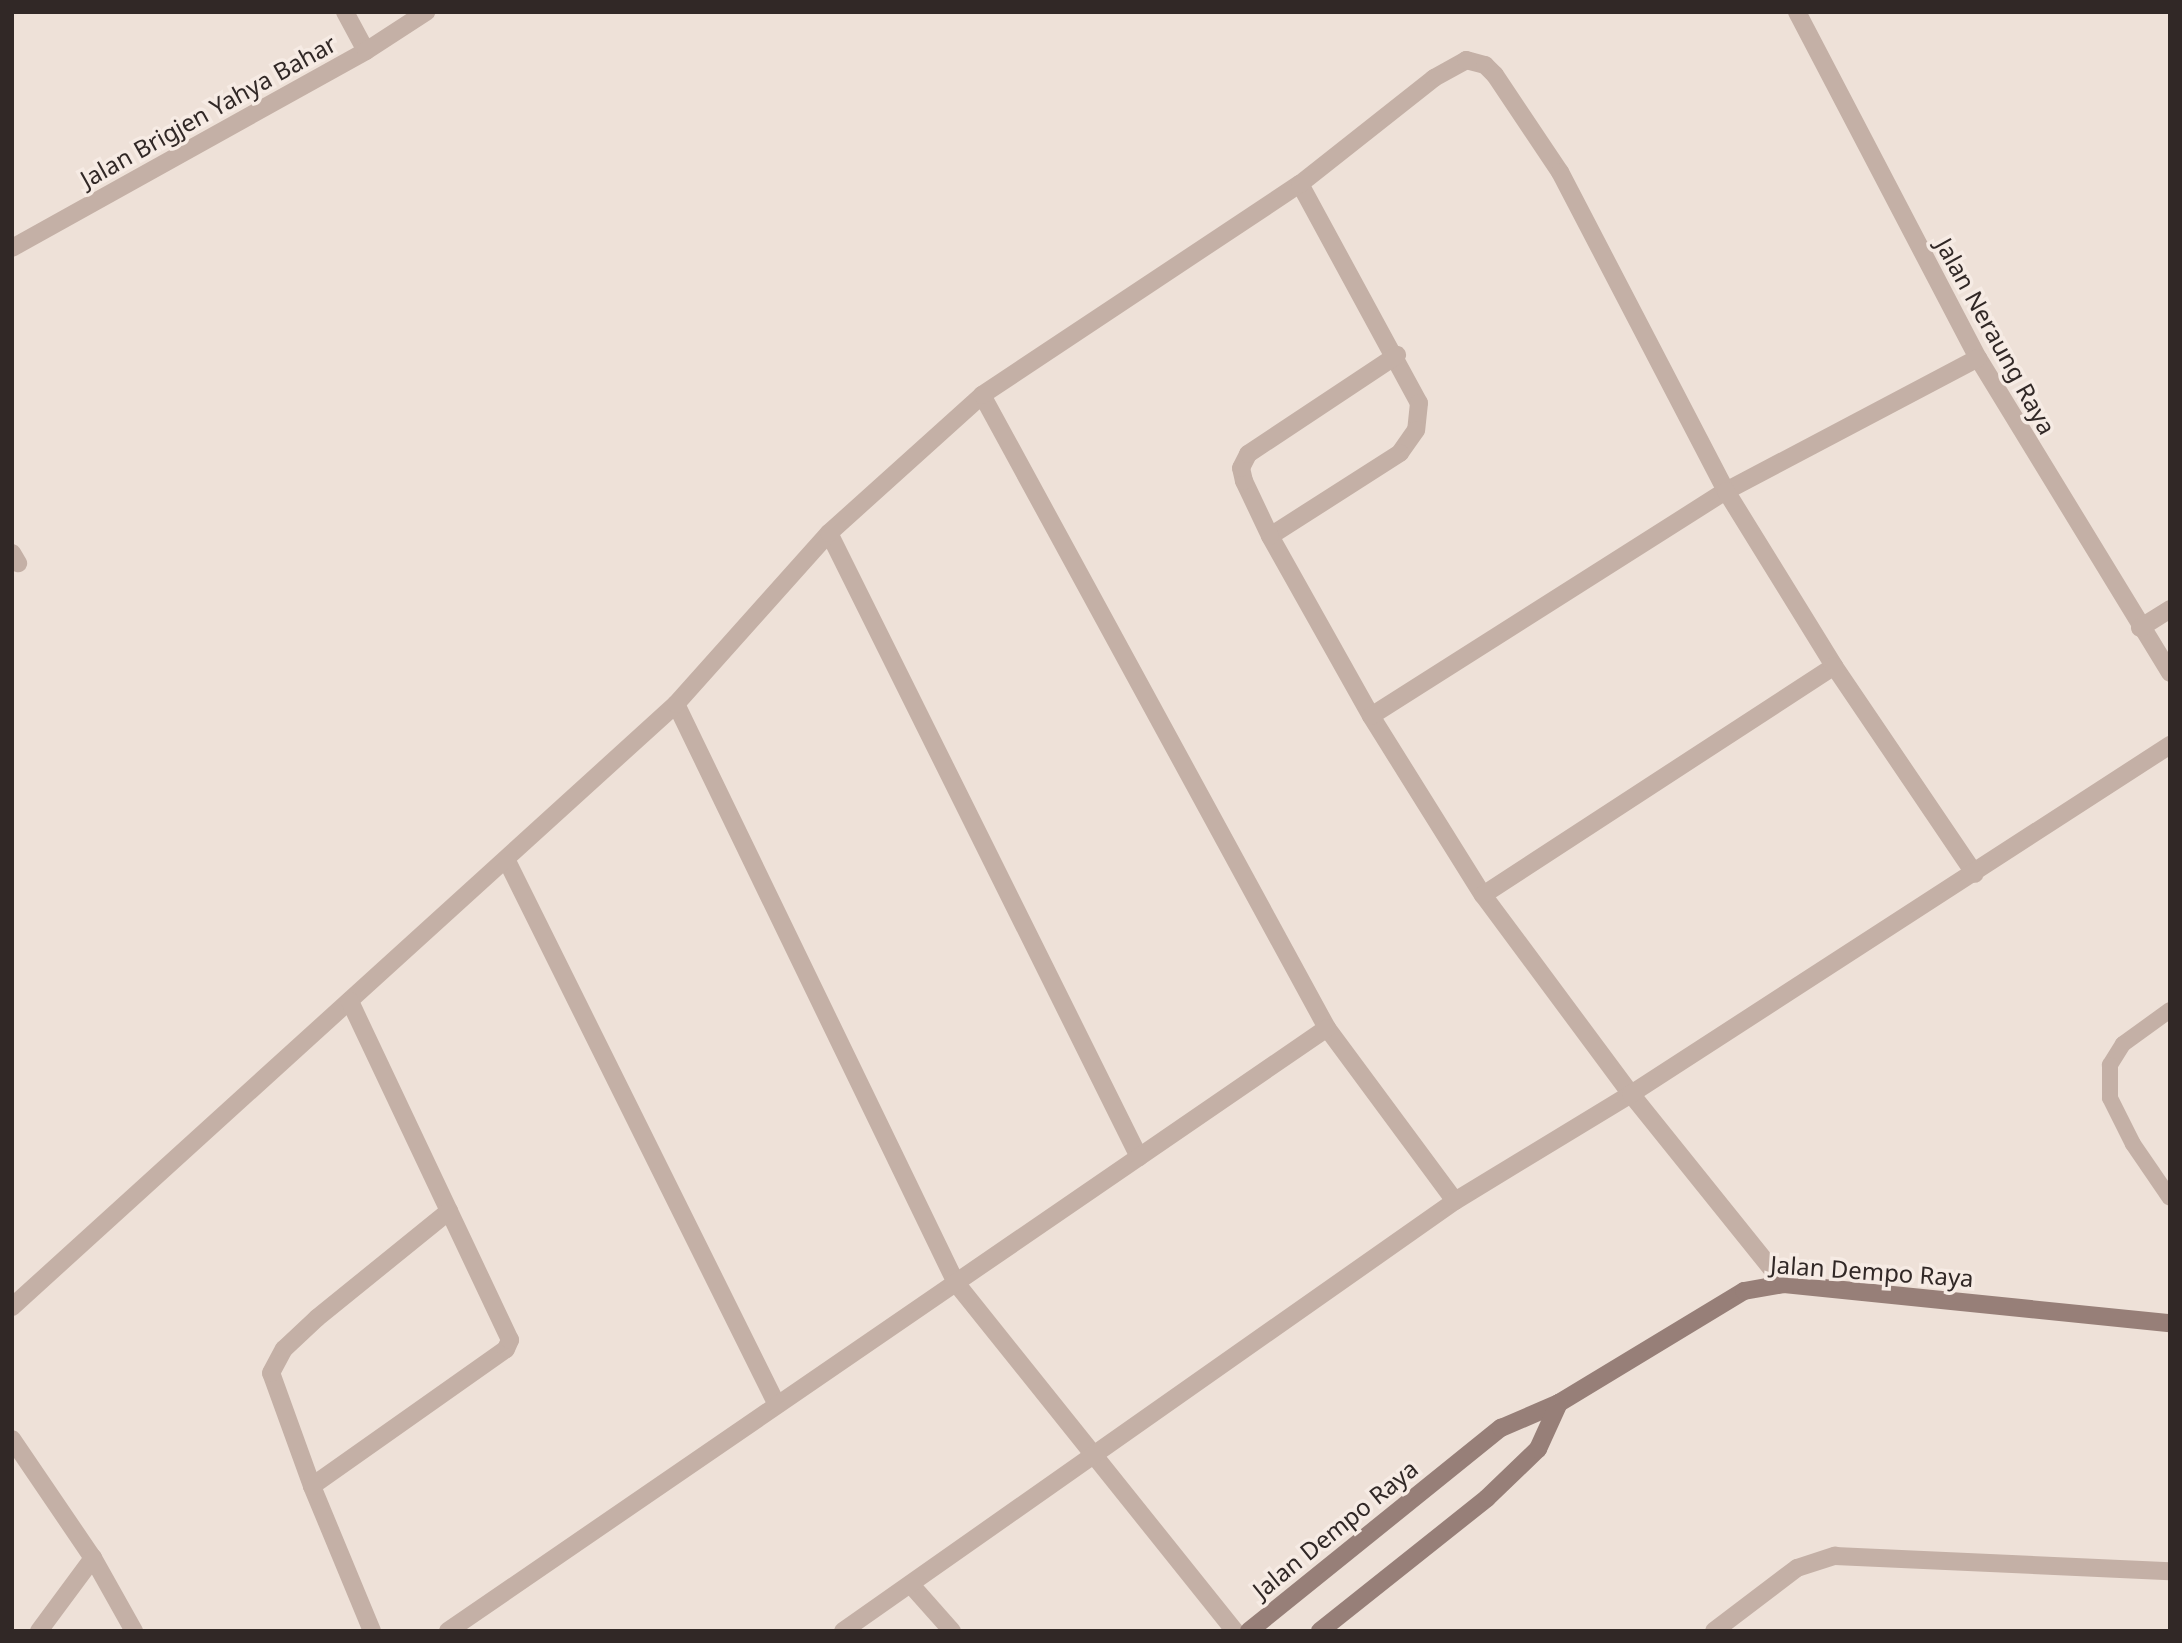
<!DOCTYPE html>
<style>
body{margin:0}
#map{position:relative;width:2182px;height:1643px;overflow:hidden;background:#eee1d8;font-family:"Noto Sans",sans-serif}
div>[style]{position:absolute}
.lane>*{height:16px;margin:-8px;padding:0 8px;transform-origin:8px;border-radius:8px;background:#c4b0a6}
.street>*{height:18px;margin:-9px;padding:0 9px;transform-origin:9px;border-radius:9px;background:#c4b0a6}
.secondary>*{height:18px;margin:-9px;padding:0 9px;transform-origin:9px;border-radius:9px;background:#977f78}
span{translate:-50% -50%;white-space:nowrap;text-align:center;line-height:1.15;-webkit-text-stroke:7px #f6ebe4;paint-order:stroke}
.street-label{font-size:24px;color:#312826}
.frame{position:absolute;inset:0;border:14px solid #312826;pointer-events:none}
</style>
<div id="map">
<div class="lane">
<i style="left:2170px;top:1010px;width:58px;rotate:144.1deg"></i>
<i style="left:2123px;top:1044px;width:25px;rotate:122deg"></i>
<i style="left:2110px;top:1065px;width:33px;rotate:90deg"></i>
<i style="left:2110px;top:1098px;width:51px;rotate:63.4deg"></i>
<i style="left:2133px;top:1144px;width:65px;rotate:55.6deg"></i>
</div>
<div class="street">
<i style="left:345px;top:12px;width:44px;rotate:61.7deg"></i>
<i style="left:1797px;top:12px;width:390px;rotate:62.4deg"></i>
<i style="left:1978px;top:358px;width:369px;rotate:58.6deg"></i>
<i style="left:1300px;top:184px;width:249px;rotate:61.5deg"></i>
<i style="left:1419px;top:403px;width:27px;rotate:96deg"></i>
<i style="left:1416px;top:430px;width:28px;rotate:125deg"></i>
<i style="left:1400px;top:453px;width:154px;rotate:147.4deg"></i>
<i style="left:1270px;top:536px;width:206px;rotate:60.7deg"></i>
<i style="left:1371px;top:716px;width:211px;rotate:58deg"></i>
<i style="left:1483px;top:895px;width:248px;rotate:53.4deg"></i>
<i style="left:1631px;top:1094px;width:244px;rotate:51.2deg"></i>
<i style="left:12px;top:248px;width:405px;rotate:-29.1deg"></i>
<i style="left:366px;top:51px;width:72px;rotate:-33deg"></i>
<i style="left:982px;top:395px;width:721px;rotate:61.41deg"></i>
<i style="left:1327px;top:1028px;width:215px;rotate:53.5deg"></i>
<i style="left:829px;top:533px;width:697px;rotate:63.58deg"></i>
<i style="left:1270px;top:536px;width:61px;rotate:-115.3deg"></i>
<i style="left:1244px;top:481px;width:13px;rotate:-103deg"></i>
<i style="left:1241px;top:468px;width:16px;rotate:-63deg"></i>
<i style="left:1248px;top:454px;width:179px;rotate:-33.6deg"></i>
<i style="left:12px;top:553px;width:12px;rotate:59deg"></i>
<i style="left:2140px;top:628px;width:36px;rotate:-32deg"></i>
<i style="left:676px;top:704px;width:643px;rotate:64.19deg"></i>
<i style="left:956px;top:1283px;width:446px;rotate:51.3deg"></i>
<i style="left:1371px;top:716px;width:420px;rotate:-32.4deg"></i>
<i style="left:1726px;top:491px;width:285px;rotate:-27.8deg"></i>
<i style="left:507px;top:861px;width:607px;rotate:63.6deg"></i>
<i style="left:1483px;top:895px;width:419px;rotate:-33.1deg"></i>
<i style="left:12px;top:1307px;width:897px;rotate:-42.24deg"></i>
<i style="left:676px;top:704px;width:229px;rotate:-48.2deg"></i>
<i style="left:829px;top:533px;width:206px;rotate:-42deg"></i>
<i style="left:982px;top:395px;width:382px;rotate:-33.6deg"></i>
<i style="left:1300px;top:184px;width:171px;rotate:-38.3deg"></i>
<i style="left:1434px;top:78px;width:37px;rotate:-29deg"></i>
<i style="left:1466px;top:60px;width:20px;rotate:15deg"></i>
<i style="left:1485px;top:65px;width:14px;rotate:45deg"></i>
<i style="left:1495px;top:75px;width:117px;rotate:56.2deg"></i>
<i style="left:1560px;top:172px;width:360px;rotate:62.5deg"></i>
<i style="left:1726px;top:491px;width:206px;rotate:58.3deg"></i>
<i style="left:1834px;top:666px;width:251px;rotate:55.9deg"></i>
<i style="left:12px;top:1439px;width:144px;rotate:55.8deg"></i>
<i style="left:93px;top:1558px;width:84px;rotate:60.7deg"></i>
<i style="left:312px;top:1486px;width:237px;rotate:-35.2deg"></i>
<i style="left:506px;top:1349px;width:10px;rotate:-66deg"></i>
<i style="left:510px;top:1340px;width:375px;rotate:-115.3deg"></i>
<i style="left:912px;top:1586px;width:60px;rotate:48.4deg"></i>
<i style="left:39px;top:1631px;width:91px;rotate:-53.5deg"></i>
<i style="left:372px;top:1631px;width:157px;rotate:-112.5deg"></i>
<i style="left:312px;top:1486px;width:120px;rotate:-109.9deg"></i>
<i style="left:271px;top:1373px;width:27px;rotate:-62deg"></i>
<i style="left:284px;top:1349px;width:45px;rotate:-43.2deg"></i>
<i style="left:317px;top:1318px;width:170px;rotate:-39deg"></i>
<i style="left:448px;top:1631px;width:1066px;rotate:-34.45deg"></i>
<i style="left:843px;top:1631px;width:748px;rotate:-35.09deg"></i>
<i style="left:1455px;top:1201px;width:206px;rotate:-31.3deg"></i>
<i style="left:1631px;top:1094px;width:642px;rotate:-32.92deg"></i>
<i style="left:1714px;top:1631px;width:104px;rotate:-37.2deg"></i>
<i style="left:1797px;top:1568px;width:40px;rotate:-18deg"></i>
<i style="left:1835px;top:1556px;width:335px;rotate:2.6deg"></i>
</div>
<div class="secondary">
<i style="left:1249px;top:1631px;width:324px;rotate:-38.9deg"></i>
<i style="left:1501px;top:1428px;width:63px;rotate:-23.3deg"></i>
<i style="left:1559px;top:1403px;width:216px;rotate:-31.2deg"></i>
<i style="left:1744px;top:1291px;width:41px;rotate:-9.9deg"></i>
<i style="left:1784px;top:1284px;width:388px;rotate:5.8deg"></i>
<i style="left:1320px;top:1631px;width:213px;rotate:-38.5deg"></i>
<i style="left:1487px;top:1498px;width:71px;rotate:-43.9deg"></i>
<i style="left:1538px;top:1449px;width:51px;rotate:-65.5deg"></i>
</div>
<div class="street-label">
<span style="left:208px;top:111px;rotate:-29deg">Jalan Brigjen Yahya Bahar</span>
<span style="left:1996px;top:336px;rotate:61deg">Jalan Neraung Raya</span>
<span style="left:1872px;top:1271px;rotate:4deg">Jalan Dempo Raya</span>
<span style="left:1335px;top:1529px;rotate:-39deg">Jalan Dempo Raya</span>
</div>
<div class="frame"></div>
</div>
